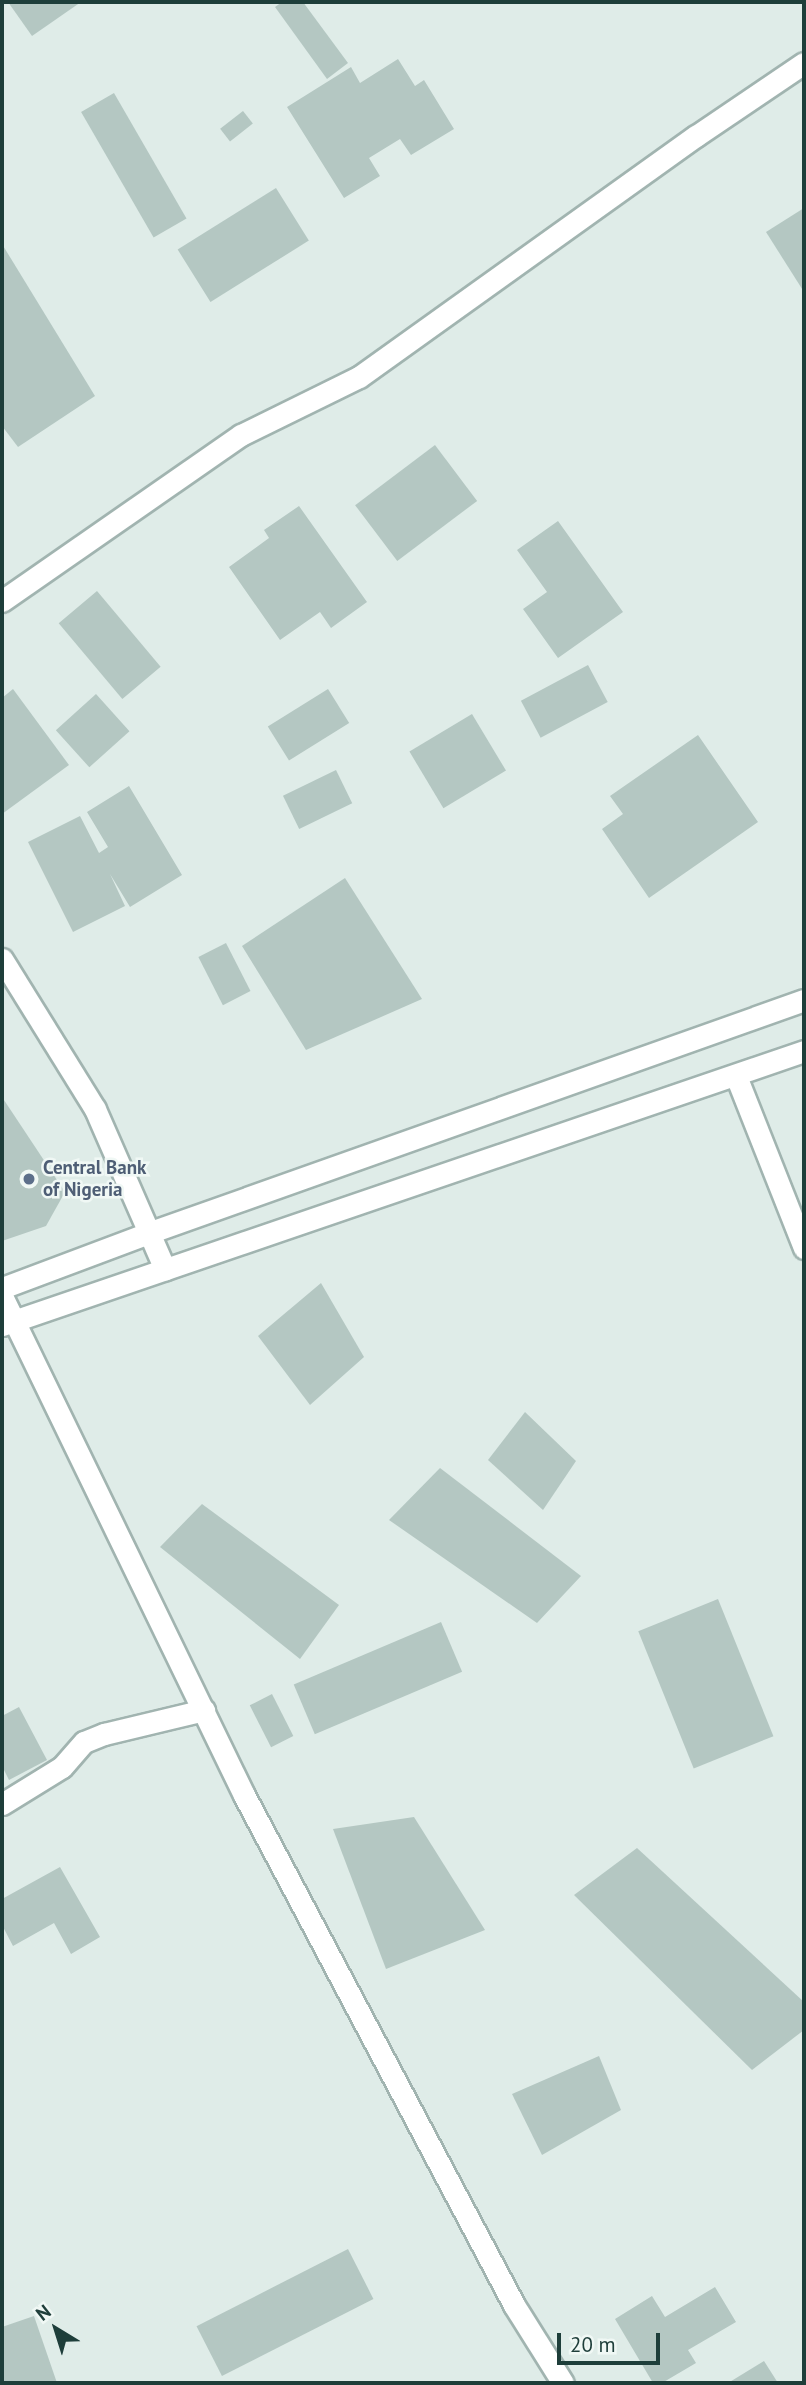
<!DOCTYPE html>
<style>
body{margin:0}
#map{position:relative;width:806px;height:2385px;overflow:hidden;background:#dfece8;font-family:"PT Sans",sans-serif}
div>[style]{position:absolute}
.building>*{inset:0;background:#b4c7c2;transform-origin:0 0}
.roads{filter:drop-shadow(2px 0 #a1b4b0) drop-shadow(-2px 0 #a1b4b0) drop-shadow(0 2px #a1b4b0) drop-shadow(0 -2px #a1b4b0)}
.street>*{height:21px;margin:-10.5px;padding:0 10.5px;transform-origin:10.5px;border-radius:10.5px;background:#fff}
.secondary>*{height:21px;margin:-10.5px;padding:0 10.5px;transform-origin:10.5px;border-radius:10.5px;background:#fff}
.dots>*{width:19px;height:19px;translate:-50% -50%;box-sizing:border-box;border:4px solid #f0f8f5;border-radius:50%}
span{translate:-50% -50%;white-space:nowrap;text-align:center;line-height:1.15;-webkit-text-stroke:5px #f0f8f5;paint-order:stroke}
.service-label{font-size:19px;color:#4e5e75;font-weight:700}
.left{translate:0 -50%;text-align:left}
.frame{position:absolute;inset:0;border:4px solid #1e3e3a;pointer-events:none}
.north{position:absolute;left:21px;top:2294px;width:70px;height:70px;-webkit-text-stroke:5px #f0f8f5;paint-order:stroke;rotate:322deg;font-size:19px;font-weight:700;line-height:28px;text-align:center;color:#1e3e3a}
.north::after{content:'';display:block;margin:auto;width:24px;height:32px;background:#1e3e3a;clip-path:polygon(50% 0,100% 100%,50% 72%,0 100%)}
.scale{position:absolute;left:557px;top:2333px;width:103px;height:32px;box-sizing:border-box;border:4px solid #1e3e3a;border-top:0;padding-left:9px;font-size:21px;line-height:24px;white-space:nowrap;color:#1e3e3a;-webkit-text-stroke:5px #f0f8f5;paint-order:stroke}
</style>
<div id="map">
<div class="building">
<i style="clip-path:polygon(8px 2px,81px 2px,32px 36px)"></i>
<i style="clip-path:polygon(282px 2px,303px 2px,348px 63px,327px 79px,275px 7px)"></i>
<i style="clip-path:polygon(398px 59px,415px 86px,424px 80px,454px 129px,411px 155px,400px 139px,369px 158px,380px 176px,344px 198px,287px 107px,351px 67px,360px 83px)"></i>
<i style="left:114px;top:93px;width:145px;height:38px;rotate:60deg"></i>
<i style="left:243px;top:111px;width:16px;height:29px;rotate:52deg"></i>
<i style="left:276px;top:188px;width:62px;height:116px;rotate:58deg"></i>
<i style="clip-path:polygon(804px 208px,804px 292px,766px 232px)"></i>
<i style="clip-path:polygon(2px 244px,95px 396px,18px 447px,2px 426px)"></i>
<i style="left:435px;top:445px;width:70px;height:100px;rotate:53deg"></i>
<i style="clip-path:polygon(299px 506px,367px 602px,331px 628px,320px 612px,280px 640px,229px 567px,269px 538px,264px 530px)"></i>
<i style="clip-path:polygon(558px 521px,623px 612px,558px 658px,523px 609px,547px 592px,517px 550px)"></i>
<i style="left:97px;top:591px;width:99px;height:50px;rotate:50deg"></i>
<i style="left:588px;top:665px;width:42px;height:76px;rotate:62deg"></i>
<i style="clip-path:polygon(13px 689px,69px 765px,2px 814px,2px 698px)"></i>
<i style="left:328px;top:689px;width:40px;height:71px;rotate:58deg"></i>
<i style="left:96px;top:694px;width:50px;height:54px;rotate:48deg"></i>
<i style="left:472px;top:714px;width:66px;height:73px;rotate:59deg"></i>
<i style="clip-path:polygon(698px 735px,758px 822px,649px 898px,602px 829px,623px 814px,610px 796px)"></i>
<i style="left:336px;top:770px;width:37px;height:59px;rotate:64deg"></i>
<i style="clip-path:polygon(129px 786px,182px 875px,130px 907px,110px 874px,125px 906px,73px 932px,28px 842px,80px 816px,99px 853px,108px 847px,87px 812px)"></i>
<i style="clip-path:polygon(345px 878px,422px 999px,306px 1050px,242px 946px)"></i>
<i style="left:226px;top:943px;width:54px;height:31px;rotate:63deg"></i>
<i style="clip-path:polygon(2px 1097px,65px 1192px,46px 1226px,2px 1241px)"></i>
<i style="clip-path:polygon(321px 1283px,364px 1357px,310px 1405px,258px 1336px)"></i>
<i style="clip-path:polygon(525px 1412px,576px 1461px,543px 1510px,488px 1460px)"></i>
<i style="clip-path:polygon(440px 1468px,581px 1576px,537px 1623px,389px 1520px)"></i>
<i style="clip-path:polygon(202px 1504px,339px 1605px,300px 1659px,160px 1547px)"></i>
<i style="left:718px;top:1599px;width:148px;height:86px;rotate:68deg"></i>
<i style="left:441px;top:1622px;width:54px;height:160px;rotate:67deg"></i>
<i style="left:272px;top:1694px;width:47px;height:25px;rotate:63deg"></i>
<i style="clip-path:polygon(19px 1707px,47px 1760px,9px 1780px,2px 1766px,2px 1716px)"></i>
<i style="clip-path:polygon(414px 1817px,485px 1930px,386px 1969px,333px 1829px)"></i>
<i style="clip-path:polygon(637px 1848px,804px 2002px,804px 2030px,752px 2070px,574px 1895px)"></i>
<i style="clip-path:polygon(60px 1867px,100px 1937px,71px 1954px,54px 1923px,13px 1946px,2px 1925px,2px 1899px)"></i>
<i style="clip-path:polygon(599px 2056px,621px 2110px,542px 2155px,512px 2094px)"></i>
<i style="left:348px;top:2249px;width:56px;height:170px;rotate:63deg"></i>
<i style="clip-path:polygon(715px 2287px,736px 2322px,688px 2350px,696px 2363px,662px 2383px,653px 2383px,615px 2319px,652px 2296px,665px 2317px)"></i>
<i style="clip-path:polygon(34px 2316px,57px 2383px,2px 2383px,2px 2327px)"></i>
<i style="clip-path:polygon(764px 2361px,778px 2383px,728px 2383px)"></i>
</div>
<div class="roads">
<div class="street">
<i style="left:2px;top:601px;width:291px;rotate:-34.8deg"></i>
<i style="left:241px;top:435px;width:131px;rotate:-26.2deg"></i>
<i style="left:359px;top:377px;width:414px;rotate:-35.6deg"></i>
<i style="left:696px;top:136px;width:130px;rotate:-34.1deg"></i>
<i style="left:2px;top:959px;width:176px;rotate:58.2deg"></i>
<i style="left:95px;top:1109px;width:175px;rotate:66.4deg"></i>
<i style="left:736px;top:1076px;width:185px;rotate:68.4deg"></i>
<i style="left:2px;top:1296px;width:555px;rotate:64.13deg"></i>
<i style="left:244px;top:1795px;width:577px;rotate:62.1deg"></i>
<i style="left:514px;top:2305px;width:92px;rotate:57.9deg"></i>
<i style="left:2px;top:1804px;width:70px;rotate:-31.7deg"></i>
<i style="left:62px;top:1767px;width:33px;rotate:-49deg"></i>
<i style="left:84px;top:1742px;width:22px;rotate:-22deg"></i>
<i style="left:104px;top:1734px;width:103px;rotate:-13.5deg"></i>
</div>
<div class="secondary">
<i style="left:2px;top:1288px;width:159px;rotate:-20.6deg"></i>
<i style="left:151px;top:1232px;width:693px;rotate:-19.56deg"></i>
<i style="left:2px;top:1325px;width:848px;rotate:-18.86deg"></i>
</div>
</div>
<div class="dots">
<i style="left:29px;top:1179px;background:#5c6f8a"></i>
</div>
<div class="service-label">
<span class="left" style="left:43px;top:1179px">Central Bank<br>of Nigeria</span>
</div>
<div class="frame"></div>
<div class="north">N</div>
<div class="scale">20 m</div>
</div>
